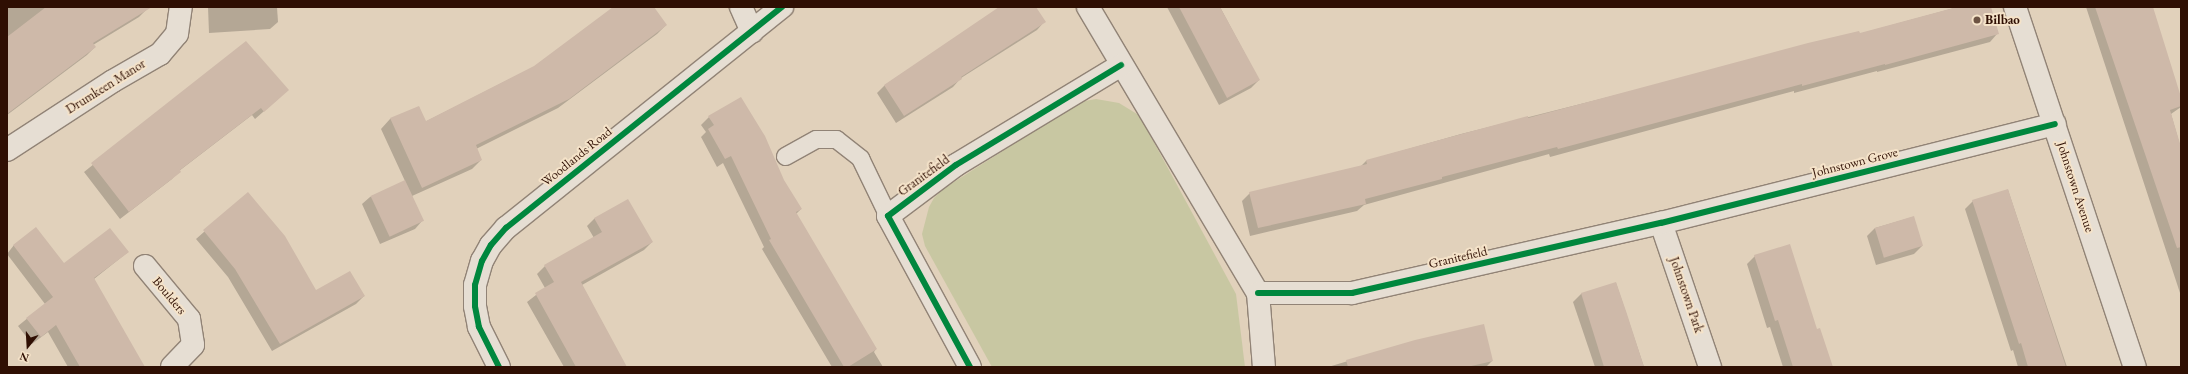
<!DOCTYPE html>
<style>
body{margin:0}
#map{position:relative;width:2188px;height:374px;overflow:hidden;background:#e1d1bb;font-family:"EB Garamond",serif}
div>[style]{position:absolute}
.green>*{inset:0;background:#c8c7a2}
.shadow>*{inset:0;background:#0003}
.building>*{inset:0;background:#ceb9a9;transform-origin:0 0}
.roads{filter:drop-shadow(1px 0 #918376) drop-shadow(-1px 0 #918376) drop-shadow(0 1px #918376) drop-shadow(0 -1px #918376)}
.service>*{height:17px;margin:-8.5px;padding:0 8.5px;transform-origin:8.5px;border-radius:8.5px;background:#e6ded3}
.minor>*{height:22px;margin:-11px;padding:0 11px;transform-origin:11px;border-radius:11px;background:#e6ded3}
.cycleway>*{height:6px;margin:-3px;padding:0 3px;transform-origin:3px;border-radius:3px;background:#00873e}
.dots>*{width:11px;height:11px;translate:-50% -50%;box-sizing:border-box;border:2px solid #f5e3c9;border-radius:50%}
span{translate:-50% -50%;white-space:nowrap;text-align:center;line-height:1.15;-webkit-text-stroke:4px #f5e3c9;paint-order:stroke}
.poi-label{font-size:13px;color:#2f0f03;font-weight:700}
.left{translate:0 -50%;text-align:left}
.street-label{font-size:13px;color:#2f0f03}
.frame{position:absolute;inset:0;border:8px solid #2f0f03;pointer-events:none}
.north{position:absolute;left:8px;top:326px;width:40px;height:40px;-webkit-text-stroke:3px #f5e3c9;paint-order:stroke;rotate:198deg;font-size:11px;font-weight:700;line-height:16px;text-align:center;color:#2f0f03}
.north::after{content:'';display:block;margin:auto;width:14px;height:18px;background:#2f0f03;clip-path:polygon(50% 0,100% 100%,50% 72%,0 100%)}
</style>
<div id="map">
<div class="green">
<i style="clip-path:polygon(1096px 99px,1119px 103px,1137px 114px,1143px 122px,1236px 294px,1245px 367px,992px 367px,925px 246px,922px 234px,929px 207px,934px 198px,943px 189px,1072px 107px,1085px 101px)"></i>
</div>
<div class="shadow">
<i style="clip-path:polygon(7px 7px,146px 7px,147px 9px,139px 17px,93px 45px,95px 47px,87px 55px,7px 115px)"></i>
<i style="clip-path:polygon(208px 7px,277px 7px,278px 22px,270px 29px,209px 33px)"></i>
<i style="clip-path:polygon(615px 7px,652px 7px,666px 25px,657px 34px,558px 108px,476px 149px,481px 160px,472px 169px,412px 196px,422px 221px,415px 229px,380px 244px,362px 204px,370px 197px,405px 181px,381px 129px,390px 119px,419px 107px,425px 122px,534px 67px)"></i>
<i style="clip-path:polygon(1002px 7px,1035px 7px,1044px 22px,1037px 30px,961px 78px,953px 87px,896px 123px,877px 93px,885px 85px)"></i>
<i style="clip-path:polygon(1167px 7px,1220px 7px,1259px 80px,1251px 88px,1219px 105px)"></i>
<i style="clip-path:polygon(1958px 7px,1990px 7px,1997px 34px,1990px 42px,1877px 72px,1877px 71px,1794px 93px,1794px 91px,1550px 157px,1549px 154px,1364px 205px,1357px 211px,1250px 236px,1242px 201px,1250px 193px,1360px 167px,1366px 161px,1461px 134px,1859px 34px)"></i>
<i style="clip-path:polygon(2086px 7px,2151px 7px,2181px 100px,2181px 107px,2171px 114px,2181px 149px,2181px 296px)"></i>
<i style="clip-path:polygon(246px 42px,279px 98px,255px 119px,252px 115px,179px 171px,172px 179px,120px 219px,84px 172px)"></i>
<i style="clip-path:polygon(709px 117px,783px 180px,801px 209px,796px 214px,876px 349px,874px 352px,883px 367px,832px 367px,762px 249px,764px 247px,723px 163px,717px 167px,701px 137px,706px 132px,701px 125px)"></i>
<i style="clip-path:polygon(2008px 190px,2067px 367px,2018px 367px,2013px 350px,2011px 351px,1965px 209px,1973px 201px)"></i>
<i style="clip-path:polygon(248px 193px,316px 291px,364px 296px,356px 304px,272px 351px,228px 277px,196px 239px)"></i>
<i style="clip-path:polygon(1913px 217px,1922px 246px,1914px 254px,1876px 265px,1867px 236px,1875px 228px)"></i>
<i style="clip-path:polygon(595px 218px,652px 242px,644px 250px,582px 285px,626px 367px,564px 367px,527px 302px,545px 288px,537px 274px,545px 266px,594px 238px,587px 226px)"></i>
<i style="clip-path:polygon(14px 245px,64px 265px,128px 252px,94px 279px,134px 367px,68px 367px,48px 332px,32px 344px,18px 326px,45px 304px,7px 254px)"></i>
<i style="clip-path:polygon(1755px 256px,1817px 330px,1832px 367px,1783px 367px,1770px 327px,1767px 328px,1747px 264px)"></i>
<i style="clip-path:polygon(1616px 283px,1644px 367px,1595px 367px,1573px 302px,1581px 294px)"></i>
<i style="clip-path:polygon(1415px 341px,1492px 361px,1486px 367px,1328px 367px)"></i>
</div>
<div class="building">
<i style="clip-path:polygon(46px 7px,152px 7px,93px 43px,96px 47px,7px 114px,7px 37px)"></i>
<i style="clip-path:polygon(613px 7px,654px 7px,667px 25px,569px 99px,476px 145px,482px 160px,422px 188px,390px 118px,419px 106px,426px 121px,534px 66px)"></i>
<i style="clip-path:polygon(999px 7px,1036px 7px,1046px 22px,961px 77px,962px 79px,904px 116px,884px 85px)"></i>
<i style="clip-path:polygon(1179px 7px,1220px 7px,1260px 80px,1227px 98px)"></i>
<i style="clip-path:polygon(1957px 7px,1991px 7px,1999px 34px,1885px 65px,1885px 64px,1802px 86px,1802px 84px,1558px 149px,1557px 147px,1442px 177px,1442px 179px,1365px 199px,1366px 204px,1258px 228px,1249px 192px,1367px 164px,1366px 160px,1528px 116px,1528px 118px,1808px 43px,1859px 31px,1860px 33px)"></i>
<i style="clip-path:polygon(2095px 7px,2153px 7px,2181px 97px,2181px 106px,2170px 110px,2181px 147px,2181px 247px,2177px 248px)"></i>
<i style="clip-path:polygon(246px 41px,289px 90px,264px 112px,261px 108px,180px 170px,181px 172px,129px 212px,91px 163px)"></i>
<i style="clip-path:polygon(741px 97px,765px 136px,784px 180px,802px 209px,796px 212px,877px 349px,848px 367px,844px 367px,769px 240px,771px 239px,731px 156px,725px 159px,708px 129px,714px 125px,708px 116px)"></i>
<i style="left:405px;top:180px;width:45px;height:38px;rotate:65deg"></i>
<i style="clip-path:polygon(2008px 189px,2029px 254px,2066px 367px,2028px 367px,2021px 343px,2019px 344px,1972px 200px)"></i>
<i style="clip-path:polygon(248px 192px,285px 236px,316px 290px,350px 271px,365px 296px,280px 344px,235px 269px,203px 230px)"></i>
<i style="clip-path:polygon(628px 199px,653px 242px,581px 282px,627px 367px,576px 367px,535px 293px,554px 282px,544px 265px,602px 232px,594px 218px)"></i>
<i style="left:1914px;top:216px;width:31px;height:41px;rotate:73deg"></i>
<i style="clip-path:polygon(36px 227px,64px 263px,110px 228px,129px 252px,94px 278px,145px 367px,80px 367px,56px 325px,41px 337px,26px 318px,53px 297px,13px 245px)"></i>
<i style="clip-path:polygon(1790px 244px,1817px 329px,1820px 328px,1833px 367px,1793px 367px,1778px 320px,1775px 321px,1754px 255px)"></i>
<i style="clip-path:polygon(1616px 282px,1627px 314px,1644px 367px,1604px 367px,1581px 293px)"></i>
<i style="clip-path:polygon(1484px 324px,1493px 361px,1467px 367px,1348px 367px,1346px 360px,1415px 340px)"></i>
</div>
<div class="roads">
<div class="service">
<i style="left:785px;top:156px;width:35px;rotate:-29deg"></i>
<i style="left:816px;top:139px;width:20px"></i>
<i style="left:836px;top:139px;width:31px;rotate:38deg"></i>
<i style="left:860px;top:158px;width:64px;rotate:64.2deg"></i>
</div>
<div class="minor">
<i style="left:741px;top:7px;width:27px;rotate:66deg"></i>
<i style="left:1088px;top:7px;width:333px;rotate:59.3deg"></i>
<i style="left:1258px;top:293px;width:74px;rotate:85.4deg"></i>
<i style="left:2015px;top:7px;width:379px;rotate:71.6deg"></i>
<i style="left:7px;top:150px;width:126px;rotate:-33.1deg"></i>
<i style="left:113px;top:81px;width:54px;rotate:-29.9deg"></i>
<i style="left:160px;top:54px;width:26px;rotate:-50deg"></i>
<i style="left:177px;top:34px;width:27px;rotate:-82deg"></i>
<i style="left:1661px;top:223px;width:152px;rotate:71.2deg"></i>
<i style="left:145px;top:266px;width:69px;rotate:50.3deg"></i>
<i style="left:189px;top:319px;width:26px;rotate:81deg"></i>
<i style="left:193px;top:345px;width:30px;rotate:134deg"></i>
<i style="left:1258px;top:293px;width:94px"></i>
<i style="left:1352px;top:293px;width:317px;rotate:-12.8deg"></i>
<i style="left:1661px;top:223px;width:406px;rotate:-14.1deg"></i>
<i style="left:499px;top:367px;width:45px;rotate:-116.6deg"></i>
<i style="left:479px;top:327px;width:21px;rotate:-101deg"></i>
<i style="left:475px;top:306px;width:21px;rotate:-90deg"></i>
<i style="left:475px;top:285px;width:25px;rotate:-74deg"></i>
<i style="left:482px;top:261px;width:18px;rotate:-61deg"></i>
<i style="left:491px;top:245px;width:23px;rotate:-49deg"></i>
<i style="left:506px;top:228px;width:354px;rotate:-38.7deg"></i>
<i style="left:970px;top:367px;width:172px;rotate:-118.5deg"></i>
<i style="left:888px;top:216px;width:85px;rotate:-36.9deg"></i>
<i style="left:956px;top:165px;width:193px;rotate:-31.2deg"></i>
</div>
</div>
<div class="cycleway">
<i style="left:1258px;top:293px;width:94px"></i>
<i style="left:1352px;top:293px;width:317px;rotate:-12.8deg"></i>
<i style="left:1661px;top:223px;width:406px;rotate:-14.1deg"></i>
<i style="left:499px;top:367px;width:45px;rotate:-116.6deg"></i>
<i style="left:479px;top:327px;width:21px;rotate:-101deg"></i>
<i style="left:475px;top:306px;width:21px;rotate:-90deg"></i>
<i style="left:475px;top:285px;width:25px;rotate:-74deg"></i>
<i style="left:482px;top:261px;width:18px;rotate:-61deg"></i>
<i style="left:491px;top:245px;width:23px;rotate:-49deg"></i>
<i style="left:506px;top:228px;width:354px;rotate:-38.7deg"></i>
<i style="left:970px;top:367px;width:172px;rotate:-118.5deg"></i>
<i style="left:888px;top:216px;width:85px;rotate:-36.9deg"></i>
<i style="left:956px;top:165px;width:193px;rotate:-31.2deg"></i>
</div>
<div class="dots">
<i style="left:1977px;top:20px;background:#6d5343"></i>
</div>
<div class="poi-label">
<span class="left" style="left:1985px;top:20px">Bilbao</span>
</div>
<div class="street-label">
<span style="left:106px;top:87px;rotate:-32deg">Drumkeen Manor</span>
<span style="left:577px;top:157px;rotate:-39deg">Woodlands Road</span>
<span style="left:1855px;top:163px;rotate:-14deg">Johnstown Grove</span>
<span style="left:924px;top:176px;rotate:-36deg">Granitefield</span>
<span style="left:2075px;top:187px;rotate:72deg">Johnstown Avenue</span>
<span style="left:1458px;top:258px;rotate:-13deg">Granitefield</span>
<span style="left:1686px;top:295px;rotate:71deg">Johnstown Park</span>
<span style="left:169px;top:296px;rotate:50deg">Boulders</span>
</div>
<div class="frame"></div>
<div class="north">N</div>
</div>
